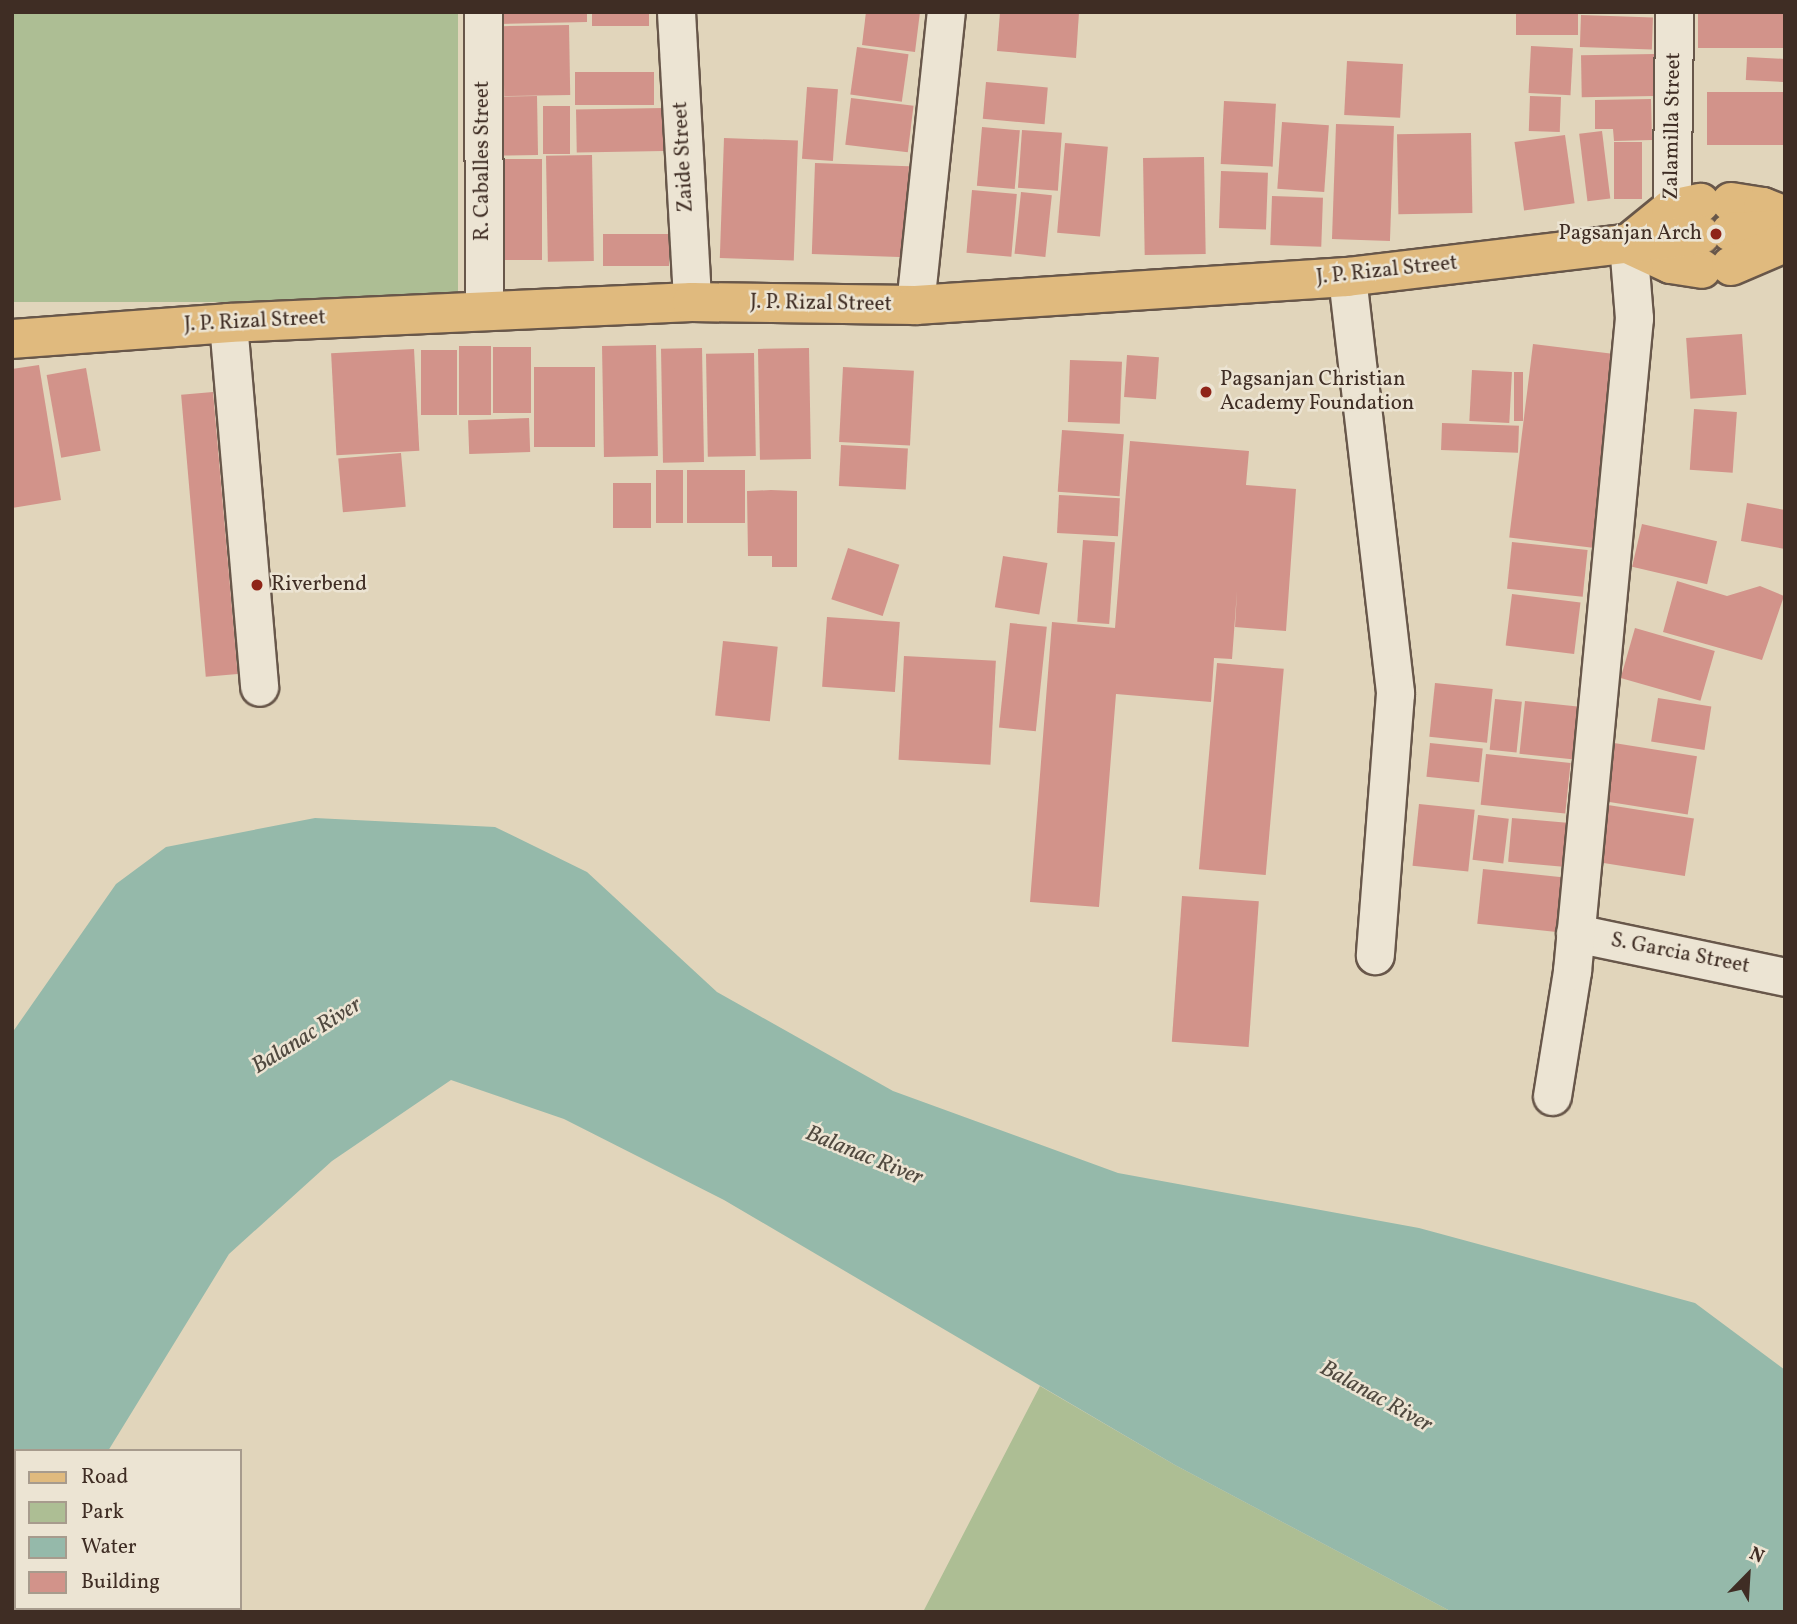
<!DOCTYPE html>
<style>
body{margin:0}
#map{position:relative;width:1797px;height:1624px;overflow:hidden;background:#e1d5bb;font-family:Vollkorn,serif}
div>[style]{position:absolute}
.green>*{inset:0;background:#adbe94;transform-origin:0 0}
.water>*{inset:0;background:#95b9aa}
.building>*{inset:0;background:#d2938a;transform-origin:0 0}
.roads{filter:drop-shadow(2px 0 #68574a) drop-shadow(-2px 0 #68574a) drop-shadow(0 2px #68574a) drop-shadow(0 -2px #68574a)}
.minor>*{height:37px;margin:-18.5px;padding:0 18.5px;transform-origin:18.5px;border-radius:18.5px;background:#ece4d3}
.major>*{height:38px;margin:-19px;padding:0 19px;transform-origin:19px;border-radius:19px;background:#e0ba7e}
.dots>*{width:19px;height:19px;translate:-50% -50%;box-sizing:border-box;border:4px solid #ece4d3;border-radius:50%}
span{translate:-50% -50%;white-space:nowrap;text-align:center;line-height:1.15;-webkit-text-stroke:5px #ece4d3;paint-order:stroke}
.street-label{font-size:21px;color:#3f2d24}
.poi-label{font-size:21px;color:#3f2d24}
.right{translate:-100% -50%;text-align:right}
.left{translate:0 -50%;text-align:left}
.water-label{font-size:23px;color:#50493f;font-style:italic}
.frame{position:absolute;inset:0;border:14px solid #3f2d24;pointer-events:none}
.legend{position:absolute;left:14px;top:1449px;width:228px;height:161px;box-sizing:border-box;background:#ece4d3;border:2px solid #a79b8d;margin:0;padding:9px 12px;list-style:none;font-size:21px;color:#3f2d24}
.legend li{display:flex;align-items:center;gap:14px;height:35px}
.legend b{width:35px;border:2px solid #a79b8d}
.north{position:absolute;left:1713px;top:1540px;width:70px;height:70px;-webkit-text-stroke:5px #ece4d3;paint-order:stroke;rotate:24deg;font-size:19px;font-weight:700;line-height:28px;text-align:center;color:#3f2d24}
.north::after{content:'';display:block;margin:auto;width:24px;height:32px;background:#3f2d24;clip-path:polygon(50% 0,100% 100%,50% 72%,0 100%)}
</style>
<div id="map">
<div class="green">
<i style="left:12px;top:12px;width:446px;height:290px"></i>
<i style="clip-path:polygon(1040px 1386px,1175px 1465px,1452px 1612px,923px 1612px)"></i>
</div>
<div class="water">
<i style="clip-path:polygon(315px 818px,495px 827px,587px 872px,717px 992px,893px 1091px,1118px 1173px,1419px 1228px,1695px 1303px,1785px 1370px,1785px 1612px,1452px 1612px,1175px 1465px,724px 1200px,564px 1119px,451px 1080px,332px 1161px,229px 1254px,108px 1451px,16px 1451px,16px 1608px,30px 1608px,12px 1612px,12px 1033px,116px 884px,166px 847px)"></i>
</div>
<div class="building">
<i style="clip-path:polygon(501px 12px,587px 12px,587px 22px,501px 24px)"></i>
<i style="left:592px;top:12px;width:57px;height:14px"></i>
<i style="clip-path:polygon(866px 12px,920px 12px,915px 52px,862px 45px)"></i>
<i style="clip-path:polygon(1000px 12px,1079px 12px,1076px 58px,997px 51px)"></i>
<i style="left:1516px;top:12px;width:62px;height:23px"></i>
<i style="left:1698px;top:12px;width:86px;height:36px"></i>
<i style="left:1581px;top:15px;width:72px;height:32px;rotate:2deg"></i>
<i style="left:569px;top:25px;width:70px;height:66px;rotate:89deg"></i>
<i style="left:1531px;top:46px;width:42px;height:47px;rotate:3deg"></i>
<i style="left:857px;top:47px;width:52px;height:48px;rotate:8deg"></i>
<i style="left:1654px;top:54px;width:42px;height:73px;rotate:89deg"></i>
<i style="left:1747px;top:57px;width:38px;height:23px;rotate:3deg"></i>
<i style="left:1347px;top:61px;width:56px;height:54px;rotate:3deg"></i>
<i style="left:654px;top:72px;width:33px;height:79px;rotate:90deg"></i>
<i style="left:986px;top:82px;width:62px;height:37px;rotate:5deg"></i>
<i style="left:807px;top:87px;width:31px;height:72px;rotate:4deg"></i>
<i style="left:1707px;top:92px;width:78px;height:53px"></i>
<i style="left:537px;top:96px;width:59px;height:36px;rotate:89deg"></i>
<i style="left:1530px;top:96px;width:31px;height:35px;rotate:2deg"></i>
<i style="left:851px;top:98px;width:63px;height:47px;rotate:7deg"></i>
<i style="clip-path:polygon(1651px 99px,1652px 140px,1614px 141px,1613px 129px,1595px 129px,1595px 100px)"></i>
<i style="left:1224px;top:101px;width:52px;height:63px;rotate:3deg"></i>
<i style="left:543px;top:106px;width:27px;height:48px"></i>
<i style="left:663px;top:108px;width:43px;height:87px;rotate:89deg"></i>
<i style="left:1282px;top:122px;width:47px;height:67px;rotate:4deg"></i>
<i style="left:1336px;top:124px;width:58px;height:115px;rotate:2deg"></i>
<i style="left:982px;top:127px;width:38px;height:59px;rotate:5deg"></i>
<i style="left:1022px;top:130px;width:40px;height:58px;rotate:4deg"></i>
<i style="left:1602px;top:131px;width:68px;height:23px;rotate:83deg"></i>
<i style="left:1471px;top:133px;width:80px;height:74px;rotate:89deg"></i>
<i style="left:1565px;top:135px;width:69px;height:51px;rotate:82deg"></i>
<i style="left:724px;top:138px;width:74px;height:120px;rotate:2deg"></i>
<i style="left:1614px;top:142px;width:28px;height:57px"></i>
<i style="left:1065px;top:143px;width:43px;height:90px;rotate:5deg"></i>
<i style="left:592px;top:155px;width:106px;height:46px;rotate:89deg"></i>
<i style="left:1204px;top:157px;width:97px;height:61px;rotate:89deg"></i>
<i style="left:503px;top:159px;width:39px;height:101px"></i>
<i style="left:815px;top:163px;width:94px;height:91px;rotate:2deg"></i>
<i style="left:1221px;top:171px;width:47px;height:57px;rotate:2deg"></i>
<i style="left:972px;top:190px;width:45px;height:63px;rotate:5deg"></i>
<i style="left:1021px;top:192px;width:31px;height:62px;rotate:6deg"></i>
<i style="left:1272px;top:196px;width:51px;height:49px;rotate:2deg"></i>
<i style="left:603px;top:234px;width:66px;height:32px"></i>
<i style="left:1742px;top:334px;width:61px;height:56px;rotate:86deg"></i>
<i style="left:1533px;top:344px;width:88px;height:195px;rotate:7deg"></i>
<i style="left:656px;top:345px;width:111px;height:54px;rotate:89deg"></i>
<i style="left:459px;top:346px;width:32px;height:69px"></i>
<i style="left:493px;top:347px;width:38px;height:66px"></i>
<i style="left:702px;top:348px;width:114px;height:41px;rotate:89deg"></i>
<i style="left:809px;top:348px;width:111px;height:51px;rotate:89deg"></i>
<i style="left:414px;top:349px;width:102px;height:83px;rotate:87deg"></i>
<i style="left:421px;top:350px;width:36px;height:65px"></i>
<i style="left:754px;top:353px;width:103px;height:48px;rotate:89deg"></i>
<i style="left:1127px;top:355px;width:32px;height:42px;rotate:4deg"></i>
<i style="left:1070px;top:360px;width:52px;height:62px;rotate:2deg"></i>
<i style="clip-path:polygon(39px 365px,61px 500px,12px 508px,12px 369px)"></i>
<i style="left:534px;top:367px;width:61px;height:80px"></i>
<i style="left:843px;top:367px;width:71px;height:75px;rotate:3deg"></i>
<i style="left:86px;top:368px;width:84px;height:40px;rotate:80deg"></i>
<i style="left:1472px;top:370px;width:40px;height:51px;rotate:3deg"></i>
<i style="left:1514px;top:372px;width:9px;height:49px"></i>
<i style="left:213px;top:392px;width:283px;height:32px;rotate:85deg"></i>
<i style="left:1694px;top:409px;width:43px;height:61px;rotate:4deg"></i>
<i style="left:529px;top:418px;width:34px;height:61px;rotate:88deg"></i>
<i style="left:1442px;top:423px;width:77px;height:27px;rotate:2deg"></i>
<i style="left:1062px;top:430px;width:62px;height:62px;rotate:4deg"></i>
<i style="clip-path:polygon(1130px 441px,1249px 451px,1246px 485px,1296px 489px,1286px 631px,1235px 627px,1237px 591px,1232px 659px,1214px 658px,1211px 702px,1116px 694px,1099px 907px,1030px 902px,1052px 622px,1115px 628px)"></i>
<i style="left:841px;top:445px;width:67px;height:41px;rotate:3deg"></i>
<i style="left:401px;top:453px;width:54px;height:63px;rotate:85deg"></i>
<i style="left:656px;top:470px;width:27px;height:53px"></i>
<i style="left:687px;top:470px;width:58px;height:53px"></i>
<i style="left:613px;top:483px;width:38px;height:45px"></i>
<i style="clip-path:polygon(771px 490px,797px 491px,797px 567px,772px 567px,772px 556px,748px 556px,747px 491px)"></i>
<i style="left:1059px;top:495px;width:61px;height:38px;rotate:3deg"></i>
<i style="clip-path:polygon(1747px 503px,1785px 510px,1785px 549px,1741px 541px)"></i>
<i style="left:1642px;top:524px;width:77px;height:44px;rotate:13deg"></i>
<i style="left:1083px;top:540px;width:32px;height:82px;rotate:4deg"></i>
<i style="left:1512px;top:542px;width:76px;height:47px;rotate:6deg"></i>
<i style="left:848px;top:548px;width:54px;height:54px;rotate:18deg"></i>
<i style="left:1003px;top:556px;width:45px;height:52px;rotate:9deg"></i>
<i style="clip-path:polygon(1677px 581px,1727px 596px,1760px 586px,1784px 596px,1762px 660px,1663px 632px)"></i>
<i style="left:1512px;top:594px;width:69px;height:52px;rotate:7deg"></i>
<i style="left:827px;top:617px;width:73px;height:70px;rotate:4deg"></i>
<i style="left:1010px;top:623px;width:37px;height:105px;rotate:6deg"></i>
<i style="left:1635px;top:628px;width:83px;height:52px;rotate:16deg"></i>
<i style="left:723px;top:641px;width:55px;height:75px;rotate:6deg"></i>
<i style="left:904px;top:656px;width:92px;height:104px;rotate:3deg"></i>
<i style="left:1217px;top:663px;width:67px;height:207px;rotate:5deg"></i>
<i style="left:1435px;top:683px;width:58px;height:54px;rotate:6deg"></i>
<i style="left:1658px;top:698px;width:54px;height:44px;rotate:9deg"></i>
<i style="left:1495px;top:699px;width:27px;height:51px;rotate:6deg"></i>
<i style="left:1525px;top:701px;width:60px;height:53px;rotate:6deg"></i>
<i style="left:1430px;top:743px;width:53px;height:34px;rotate:6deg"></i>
<i style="left:1614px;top:743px;width:84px;height:59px;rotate:9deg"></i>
<i style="left:1486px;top:754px;width:85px;height:51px;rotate:6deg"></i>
<i style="left:1419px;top:804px;width:56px;height:62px;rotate:6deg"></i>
<i style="left:1608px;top:805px;width:87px;height:58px;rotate:9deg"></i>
<i style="left:1478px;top:815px;width:31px;height:45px;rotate:7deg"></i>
<i style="left:1512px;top:818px;width:58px;height:44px;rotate:5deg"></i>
<i style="left:1483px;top:869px;width:82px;height:55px;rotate:6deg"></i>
<i style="left:1182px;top:896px;width:77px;height:146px;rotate:4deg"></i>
</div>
<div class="roads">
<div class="minor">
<i style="left:483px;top:12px;width:298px;rotate:89.8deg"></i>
<i style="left:676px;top:12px;width:290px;rotate:86.8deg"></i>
<i style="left:1671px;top:239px;width:227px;rotate:-89.2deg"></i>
<i style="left:1347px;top:277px;width:419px;rotate:83.4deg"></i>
<i style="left:1395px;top:693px;width:263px;rotate:94.4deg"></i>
<i style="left:915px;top:305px;width:295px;rotate:-84deg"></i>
<i style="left:228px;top:323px;width:365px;rotate:85.1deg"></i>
<i style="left:1575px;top:933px;width:215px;rotate:11.8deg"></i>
<i style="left:1552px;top:1096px;width:127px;rotate:-80.9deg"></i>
<i style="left:1572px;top:971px;width:656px;rotate:-84.58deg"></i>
<i style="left:1634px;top:318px;width:74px;rotate:-94.6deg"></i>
</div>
<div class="major">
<i style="left:1731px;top:202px;width:32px;rotate:9deg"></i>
<i style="left:1763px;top:207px;width:24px;rotate:22deg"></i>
<i style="left:1731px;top:232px;width:54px;rotate:-3.2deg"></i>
<i style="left:1628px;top:244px;width:55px;rotate:-39.1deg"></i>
<i style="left:1671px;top:209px;width:30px;rotate:-12deg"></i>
<i style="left:1630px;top:245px;width:45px;rotate:24.9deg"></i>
<i style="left:1671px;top:264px;width:31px;rotate:9deg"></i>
<i style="left:1731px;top:266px;width:59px;rotate:-23.1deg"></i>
<i style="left:12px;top:339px;width:217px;rotate:-4.2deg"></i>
<i style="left:228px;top:323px;width:464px;rotate:-2.6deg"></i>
<i style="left:692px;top:302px;width:223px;rotate:0.8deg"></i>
<i style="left:915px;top:305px;width:433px;rotate:-3.7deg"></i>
<i style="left:1347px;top:277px;width:356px;rotate:-6.8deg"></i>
</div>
</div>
<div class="dots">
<i style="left:1716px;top:234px;background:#8f2418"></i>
<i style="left:1206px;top:392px;background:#8f2418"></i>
<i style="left:257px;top:585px;background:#8f2418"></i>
</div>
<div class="street-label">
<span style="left:1673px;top:126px;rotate:-89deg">Zalamilla Street</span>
<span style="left:684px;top:157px;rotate:-93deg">Zaide Street</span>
<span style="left:483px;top:161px;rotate:-90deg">R. Caballes Street</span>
<span style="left:1387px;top:271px;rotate:-6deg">J. P. Rizal Street</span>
<span style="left:821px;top:304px;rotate:1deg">J. P. Rizal Street</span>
<span style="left:255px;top:322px;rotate:-3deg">J. P. Rizal Street</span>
<span style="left:1680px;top:954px;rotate:11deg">S. Garcia Street</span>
</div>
<div class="poi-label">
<span class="right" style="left:1702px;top:234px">Pagsanjan Arch</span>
<span class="left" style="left:1220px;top:392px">Pagsanjan Christian<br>Academy Foundation</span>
<span class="left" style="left:271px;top:585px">Riverbend</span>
</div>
<div class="water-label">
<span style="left:307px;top:1036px;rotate:-32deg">Balanac River</span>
<span style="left:864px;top:1156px;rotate:22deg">Balanac River</span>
<span style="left:1376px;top:1397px;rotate:29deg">Balanac River</span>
</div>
<div class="frame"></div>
<ul class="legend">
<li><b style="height:9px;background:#e0ba7e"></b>Road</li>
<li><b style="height:19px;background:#adbe94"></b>Park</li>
<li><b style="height:19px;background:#95b9aa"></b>Water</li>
<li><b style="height:19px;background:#d2938a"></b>Building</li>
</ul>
<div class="north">N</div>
</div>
